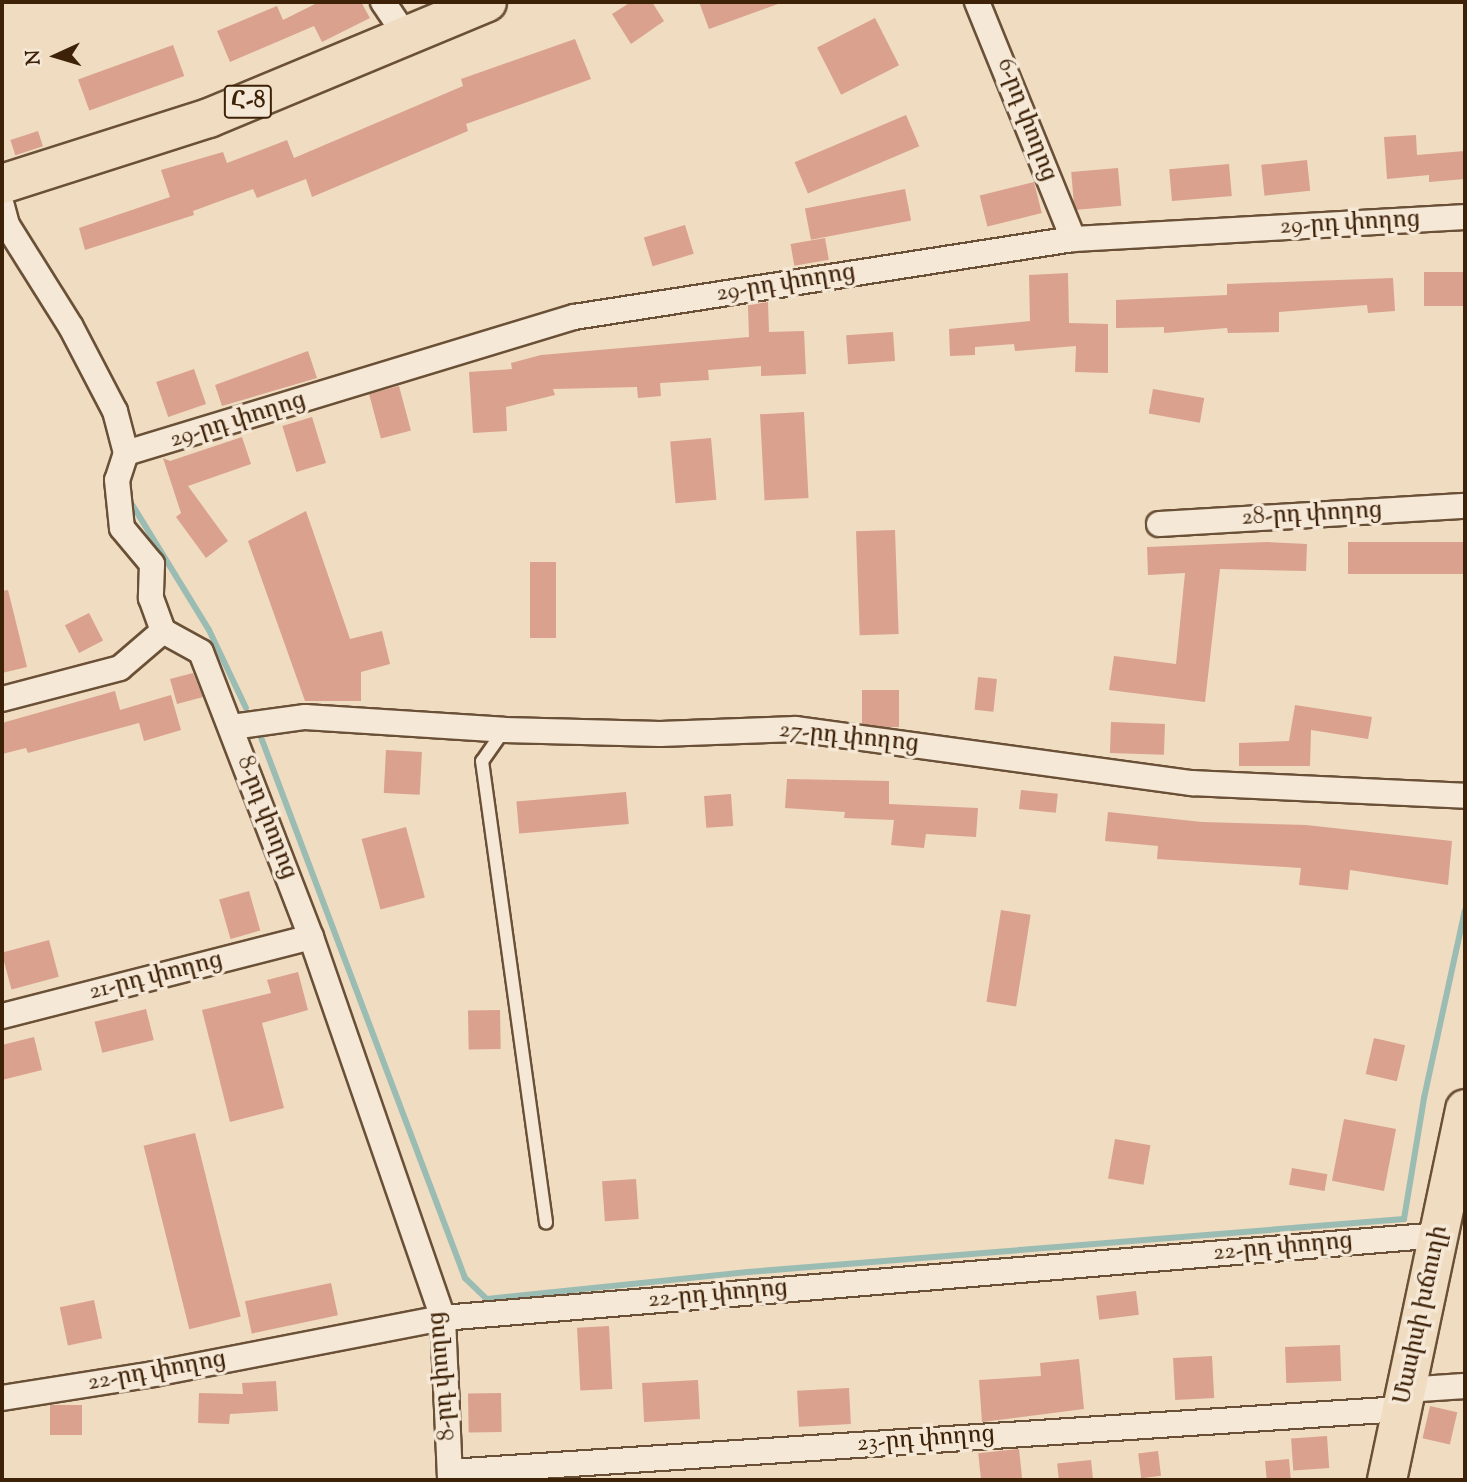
<!DOCTYPE html>
<meta charset="utf-8">
<style>
body{margin:0}
#map{position:relative;width:1467px;height:1482px;overflow:hidden;background:#efdcc1;font-family:"Sorts Mill Goudy","Noto Serif Armenian",serif}
div>[style]{position:absolute}
.stream>*{height:6px;margin:-3px;padding:0 3px;transform-origin:3px;border-radius:3px;background:#9abcb3}
.building>*{inset:0;background:#daa18f;transform-origin:0 0}
.roads{filter:drop-shadow(2px 0 #6a5036) drop-shadow(-2px 0 #6a5036) drop-shadow(0 2px #6a5036) drop-shadow(0 -2px #6a5036)}
.service>*{height:12px;margin:-6px;padding:0 6px;transform-origin:6px;border-radius:6px;background:#f5e8d7}
.minor>*{height:24px;margin:-12px;padding:0 12px;transform-origin:12px;border-radius:12px;background:#f5e8d7}
.primary>*{height:38px;margin:-19px;padding:0 19px;transform-origin:19px;border-radius:19px;background:#efdcc1}
span{translate:-50% -50%;white-space:nowrap;text-align:center;line-height:1.15;-webkit-text-stroke:7px #f5e8d7;paint-order:stroke}
.shield-label span{padding:2px 5px;background:#f5e8d7;border:2px solid;border-radius:5px;-webkit-text-stroke-width:0}
.shield-label{font-size:23px;color:#3e2208;font-weight:700}
.street-label{font-size:24px;color:#3e2208}
.frame{position:absolute;inset:0;border:4px solid #3e2208;pointer-events:none}
.north{position:absolute;left:21px;top:21px;width:70px;height:70px;-webkit-text-stroke:5px #f5e8d7;paint-order:stroke;rotate:266deg;font-size:19px;font-weight:700;line-height:28px;text-align:center;color:#3e2208}
.north::after{content:'';display:block;margin:auto;width:24px;height:32px;background:#3e2208;clip-path:polygon(50% 0,100% 100%,50% 72%,0 100%)}
</style>
<div id="map">
<div class="stream">
<i style="left:133px;top:506px;width:145px;rotate:58.5deg"></i>
<i style="left:209px;top:630px;width:86px;rotate:64.6deg"></i>
<i style="left:259px;top:732px;width:584px;rotate:69.33deg"></i>
<i style="left:465px;top:1278px;width:30px;rotate:44deg"></i>
<i style="left:487px;top:1299px;width:262px;rotate:-5.9deg"></i>
<i style="left:748px;top:1272px;width:658px;rotate:-4.62deg"></i>
<i style="left:1404px;top:1219px;width:123px;rotate:-80.6deg"></i>
<i style="left:1424px;top:1098px;width:192px;rotate:-77.7deg"></i>
</div>
<div class="building">
<i style="clip-path:polygon(319px 2px,361px 2px,370px 18px,322px 42px,314px 26px,230px 62px,217px 31px,277px 6px,283px 20px)"></i>
<i style="clip-path:polygon(631px 2px,652px 2px,664px 21px,631px 44px,612px 14px)"></i>
<i style="clip-path:polygon(699px 2px,778px 2px,778px 4px,709px 29px)"></i>
<i style="left:875px;top:18px;width:53px;height:65px;rotate:63deg"></i>
<i style="clip-path:polygon(575px 39px,591px 79px,466px 124px,468px 131px,312px 197px,306px 179px,257px 198px,253px 189px,193px 211px,194px 215px,85px 250px,79px 228px,170px 197px,161px 170px,223px 152px,227px 163px,287px 140px,294px 158px,463px 86px,461px 79px)"></i>
<i style="left:173px;top:45px;width:33px;height:101px;rotate:70deg"></i>
<i style="left:906px;top:115px;width:34px;height:121px;rotate:67deg"></i>
<i style="left:38px;top:131px;width:16px;height:29px;rotate:72deg"></i>
<i style="clip-path:polygon(1416px 135px,1417px 155px,1465px 151px,1465px 179px,1429px 182px,1429px 175px,1387px 179px,1384px 137px)"></i>
<i style="left:1307px;top:160px;width:31px;height:46px;rotate:84deg"></i>
<i style="left:1229px;top:164px;width:32px;height:60px;rotate:85deg"></i>
<i style="left:1118px;top:168px;width:38px;height:47px;rotate:85deg"></i>
<i style="left:1034px;top:182px;width:32px;height:56px;rotate:76deg"></i>
<i style="left:905px;top:189px;width:32px;height:102px;rotate:79deg"></i>
<i style="left:685px;top:225px;width:30px;height:43px;rotate:73deg"></i>
<i style="left:825px;top:238px;width:22px;height:35px;rotate:80deg"></i>
<i style="left:1465px;top:272px;width:34px;height:41px;rotate:90deg"></i>
<i style="clip-path:polygon(1068px 273px,1069px 323px,1108px 324px,1108px 373px,1075px 372px,1076px 346px,1015px 351px,1014px 344px,975px 347px,975px 355px,950px 356px,949px 329px,1030px 321px,1029px 275px)"></i>
<i style="clip-path:polygon(1393px 278px,1395px 311px,1368px 313px,1367px 305px,1279px 312px,1279px 332px,1228px 333px,1227px 328px,1164px 333px,1164px 327px,1116px 328px,1116px 300px,1227px 295px,1227px 284px)"></i>
<i style="clip-path:polygon(768px 302px,769px 332px,804px 331px,806px 374px,761px 376px,761px 366px,708px 370px,709px 380px,660px 383px,661px 396px,638px 398px,637px 387px,553px 389px,555px 395px,506px 407px,507px 431px,473px 433px,469px 372px,512px 369px,511px 363px,541px 355px,749px 337px,748px 305px)"></i>
<i style="left:893px;top:332px;width:29px;height:47px;rotate:86deg"></i>
<i style="clip-path:polygon(308px 351px,317px 378px,222px 406px,215px 385px)"></i>
<i style="left:194px;top:369px;width:37px;height:40px;rotate:71deg"></i>
<i style="left:399px;top:386px;width:46px;height:31px;rotate:75deg"></i>
<i style="left:1153px;top:389px;width:52px;height:25px;rotate:10deg"></i>
<i style="left:804px;top:412px;width:86px;height:44px;rotate:87deg"></i>
<i style="left:312px;top:417px;width:48px;height:31px;rotate:73deg"></i>
<i style="clip-path:polygon(242px 437px,251px 464px,188px 486px,228px 541px,206px 558px,176px 517px,181px 513px,163px 458px,170px 461px)"></i>
<i style="left:711px;top:438px;width:62px;height:41px;rotate:85deg"></i>
<i style="clip-path:polygon(306px 511px,350px 639px,382px 631px,390px 664px,361px 672px,361px 701px,305px 701px,248px 541px)"></i>
<i style="left:895px;top:530px;width:104px;height:39px;rotate:88deg"></i>
<i style="clip-path:polygon(1267px 542px,1307px 544px,1306px 571px,1220px 569px,1205px 702px,1109px 690px,1114px 656px,1176px 664px,1185px 573px,1148px 575px,1147px 547px)"></i>
<i style="left:1465px;top:542px;width:32px;height:117px;rotate:90deg"></i>
<i style="left:530px;top:562px;width:26px;height:76px"></i>
<i style="clip-path:polygon(8px 590px,27px 667px,2px 673px,2px 591px)"></i>
<i style="left:89px;top:613px;width:31px;height:27px;rotate:63deg"></i>
<i style="clip-path:polygon(193px 673px,203px 697px,177px 704px,170px 679px)"></i>
<i style="left:978px;top:677px;width:19px;height:33px;rotate:6deg"></i>
<i style="left:899px;top:690px;width:37px;height:37px;rotate:90deg"></i>
<i style="clip-path:polygon(115px 691px,120px 710px,171px 695px,181px 730px,144px 741px,139px 723px,28px 753px,26px 748px,2px 754px,2px 723px)"></i>
<i style="clip-path:polygon(1295px 705px,1372px 717px,1368px 739px,1311px 730px,1310px 766px,1239px 766px,1239px 743px,1289px 741px)"></i>
<i style="left:1111px;top:722px;width:54px;height:31px;rotate:2deg"></i>
<i style="left:386px;top:750px;width:36px;height:43px;rotate:3deg"></i>
<i style="clip-path:polygon(787px 779px,889px 781px,889px 804px,978px 808px,976px 837px,926px 834px,924px 848px,891px 845px,894px 820px,844px 818px,845px 812px,785px 808px)"></i>
<i style="left:1021px;top:790px;width:37px;height:19px;rotate:6deg"></i>
<i style="left:626px;top:792px;width:32px;height:110px;rotate:85deg"></i>
<i style="left:731px;top:794px;width:32px;height:27px;rotate:86deg"></i>
<i style="clip-path:polygon(1108px 812px,1202px 822px,1306px 825px,1452px 841px,1448px 885px,1350px 870px,1348px 890px,1299px 885px,1301px 868px,1157px 859px,1158px 846px,1105px 841px)"></i>
<i style="left:406px;top:827px;width:73px;height:46px;rotate:75deg"></i>
<i style="left:249px;top:891px;width:41px;height:31px;rotate:74deg"></i>
<i style="left:1001px;top:910px;width:30px;height:93px;rotate:9deg"></i>
<i style="left:49px;top:940px;width:38px;height:49px;rotate:75deg"></i>
<i style="clip-path:polygon(298px 972px,308px 1010px,262px 1023px,284px 1108px,230px 1122px,202px 1010px,271px 993px,267px 980px)"></i>
<i style="left:146px;top:1009px;width:32px;height:53px;rotate:76deg"></i>
<i style="left:500px;top:1010px;width:39px;height:32px;rotate:89deg"></i>
<i style="clip-path:polygon(34px 1037px,42px 1070px,2px 1080px,2px 1045px)"></i>
<i style="left:1374px;top:1038px;width:32px;height:37px;rotate:13deg"></i>
<i style="left:1344px;top:1119px;width:53px;height:63px;rotate:11deg"></i>
<i style="left:195px;top:1133px;width:189px;height:53px;rotate:76deg"></i>
<i style="left:1115px;top:1139px;width:36px;height:40px;rotate:10deg"></i>
<i style="left:1292px;top:1168px;width:36px;height:17px;rotate:10deg"></i>
<i style="left:636px;top:1179px;width:40px;height:34px;rotate:86deg"></i>
<i style="left:331px;top:1283px;width:33px;height:88px;rotate:78deg"></i>
<i style="left:1136px;top:1291px;width:24px;height:40px;rotate:83deg"></i>
<i style="left:94px;top:1300px;width:39px;height:35px;rotate:78deg"></i>
<i style="left:609px;top:1326px;width:63px;height:32px;rotate:87deg"></i>
<i style="left:1340px;top:1345px;width:36px;height:55px;rotate:88deg"></i>
<i style="left:1212px;top:1356px;width:42px;height:39px;rotate:87deg"></i>
<i style="clip-path:polygon(1079px 1359px,1084px 1409px,982px 1422px,979px 1380px,1041px 1376px,1040px 1363px)"></i>
<i style="left:698px;top:1380px;width:39px;height:56px;rotate:87deg"></i>
<i style="clip-path:polygon(276px 1381px,278px 1411px,230px 1414px,229px 1424px,198px 1423px,199px 1393px,243px 1394px,242px 1383px)"></i>
<i style="left:849px;top:1388px;width:36px;height:52px;rotate:87deg"></i>
<i style="left:501px;top:1393px;width:39px;height:33px;rotate:89deg"></i>
<i style="left:50px;top:1405px;width:32px;height:30px"></i>
<i style="left:1430px;top:1406px;width:28px;height:33px;rotate:13deg"></i>
<i style="left:1327px;top:1436px;width:32px;height:36px;rotate:86deg"></i>
<i style="left:1019px;top:1449px;width:31px;height:41px;rotate:84deg"></i>
<i style="left:1158px;top:1451px;width:25px;height:20px;rotate:83deg"></i>
<i style="left:1289px;top:1459px;width:21px;height:24px;rotate:85deg"></i>
<i style="left:1091px;top:1460px;width:20px;height:34px;rotate:84deg"></i>
</div>
<div class="roads">
<div class="service">
<i style="left:504px;top:730px;width:38px;rotate:125deg"></i>
<i style="left:482px;top:761px;width:466px;rotate:82.1deg"></i>
</div>
<div class="minor">
<i style="left:383px;top:2px;width:41px;rotate:55.9deg"></i>
<i style="left:977px;top:2px;width:256px;rotate:67.9deg"></i>
<i style="left:2px;top:206px;width:20px;rotate:75deg"></i>
<i style="left:7px;top:225px;width:120px;rotate:57.9deg"></i>
<i style="left:71px;top:327px;width:95px;rotate:62.4deg"></i>
<i style="left:115px;top:411px;width:43px;rotate:75.3deg"></i>
<i style="left:126px;top:453px;width:28px;rotate:108deg"></i>
<i style="left:117px;top:480px;width:48px;rotate:84.1deg"></i>
<i style="left:122px;top:528px;width:47px;rotate:50.2deg"></i>
<i style="left:152px;top:564px;width:34px;rotate:92deg"></i>
<i style="left:151px;top:598px;width:35px;rotate:70deg"></i>
<i style="left:163px;top:631px;width:43px;rotate:28.9deg"></i>
<i style="left:201px;top:652px;width:305px;rotate:68.9deg"></i>
<i style="left:311px;top:937px;width:403px;rotate:70.9deg"></i>
<i style="left:443px;top:1318px;width:162px;rotate:87.5deg"></i>
<i style="left:126px;top:453px;width:468px;rotate:-16.9deg"></i>
<i style="left:574px;top:317px;width:505px;rotate:-8.88deg"></i>
<i style="left:1073px;top:239px;width:393px;rotate:-3.2deg"></i>
<i style="left:1159px;top:524px;width:307px;rotate:-3.4deg"></i>
<i style="left:2px;top:699px;width:122px;rotate:-14.7deg"></i>
<i style="left:120px;top:668px;width:57px;rotate:-40.7deg"></i>
<i style="left:232px;top:727px;width:74px;rotate:-7.8deg"></i>
<i style="left:305px;top:717px;width:199px;rotate:3.7deg"></i>
<i style="left:504px;top:730px;width:156px;rotate:1.5deg"></i>
<i style="left:660px;top:734px;width:136px;rotate:-2.1deg"></i>
<i style="left:796px;top:729px;width:400px;rotate:7.8deg"></i>
<i style="left:1192px;top:783px;width:273px;rotate:2.7deg"></i>
<i style="left:2px;top:1016px;width:319px;rotate:-14.3deg"></i>
<i style="left:1406px;top:1390px;width:59px;rotate:-3.9deg"></i>
<i style="left:2px;top:1398px;width:154px;rotate:-9deg"></i>
<i style="left:154px;top:1374px;width:294px;rotate:-11deg"></i>
<i style="left:443px;top:1318px;width:1000px;rotate:-4.76deg"></i>
<i style="left:450px;top:1472px;width:954px;rotate:-3.79deg"></i>
</div>
<div class="primary">
<i style="left:2px;top:184px;width:217px;rotate:-17.7deg"></i>
<i style="left:209px;top:118px;width:301px;rotate:-22.6deg"></i>
<i style="left:1387px;top:1480px;width:379px;rotate:-78.1deg"></i>
</div>
</div>
<div class="shield-label">
<span style="left:248px;top:102px">Հ-8</span>
</div>
<div class="street-label">
<span style="left:1026px;top:120px;rotate:69deg">6-րդ փողոց</span>
<span style="left:1350px;top:224px;rotate:-3deg">29-րդ փողոց</span>
<span style="left:786px;top:284px;rotate:-9deg">29-րդ փողոց</span>
<span style="left:238px;top:421px;rotate:-17deg">29-րդ փողոց</span>
<span style="left:1312px;top:515px;rotate:-3deg">28-րդ փողոց</span>
<span style="left:849px;top:738px;rotate:6deg">27-րդ փողոց</span>
<span style="left:266px;top:818px;rotate:69deg">8-րդ փողոց</span>
<span style="left:156px;top:977px;rotate:-14deg">21-րդ փողոց</span>
<span style="left:1283px;top:1248px;rotate:-5deg">22-րդ փողոց</span>
<span style="left:718px;top:1295px;rotate:-5deg">22-րդ փողոց</span>
<span style="left:1422px;top:1315px;rotate:-78deg">Մասիսի խճուղի</span>
<span style="left:157px;top:1372px;rotate:-10deg">22-րդ փողոց</span>
<span style="left:443px;top:1376px;rotate:-95deg">8-րդ փողոց</span>
<span style="left:926px;top:1440px;rotate:-4deg">23-րդ փողոց</span>
</div>
<div class="frame"></div>
<div class="north">N</div>
</div>
